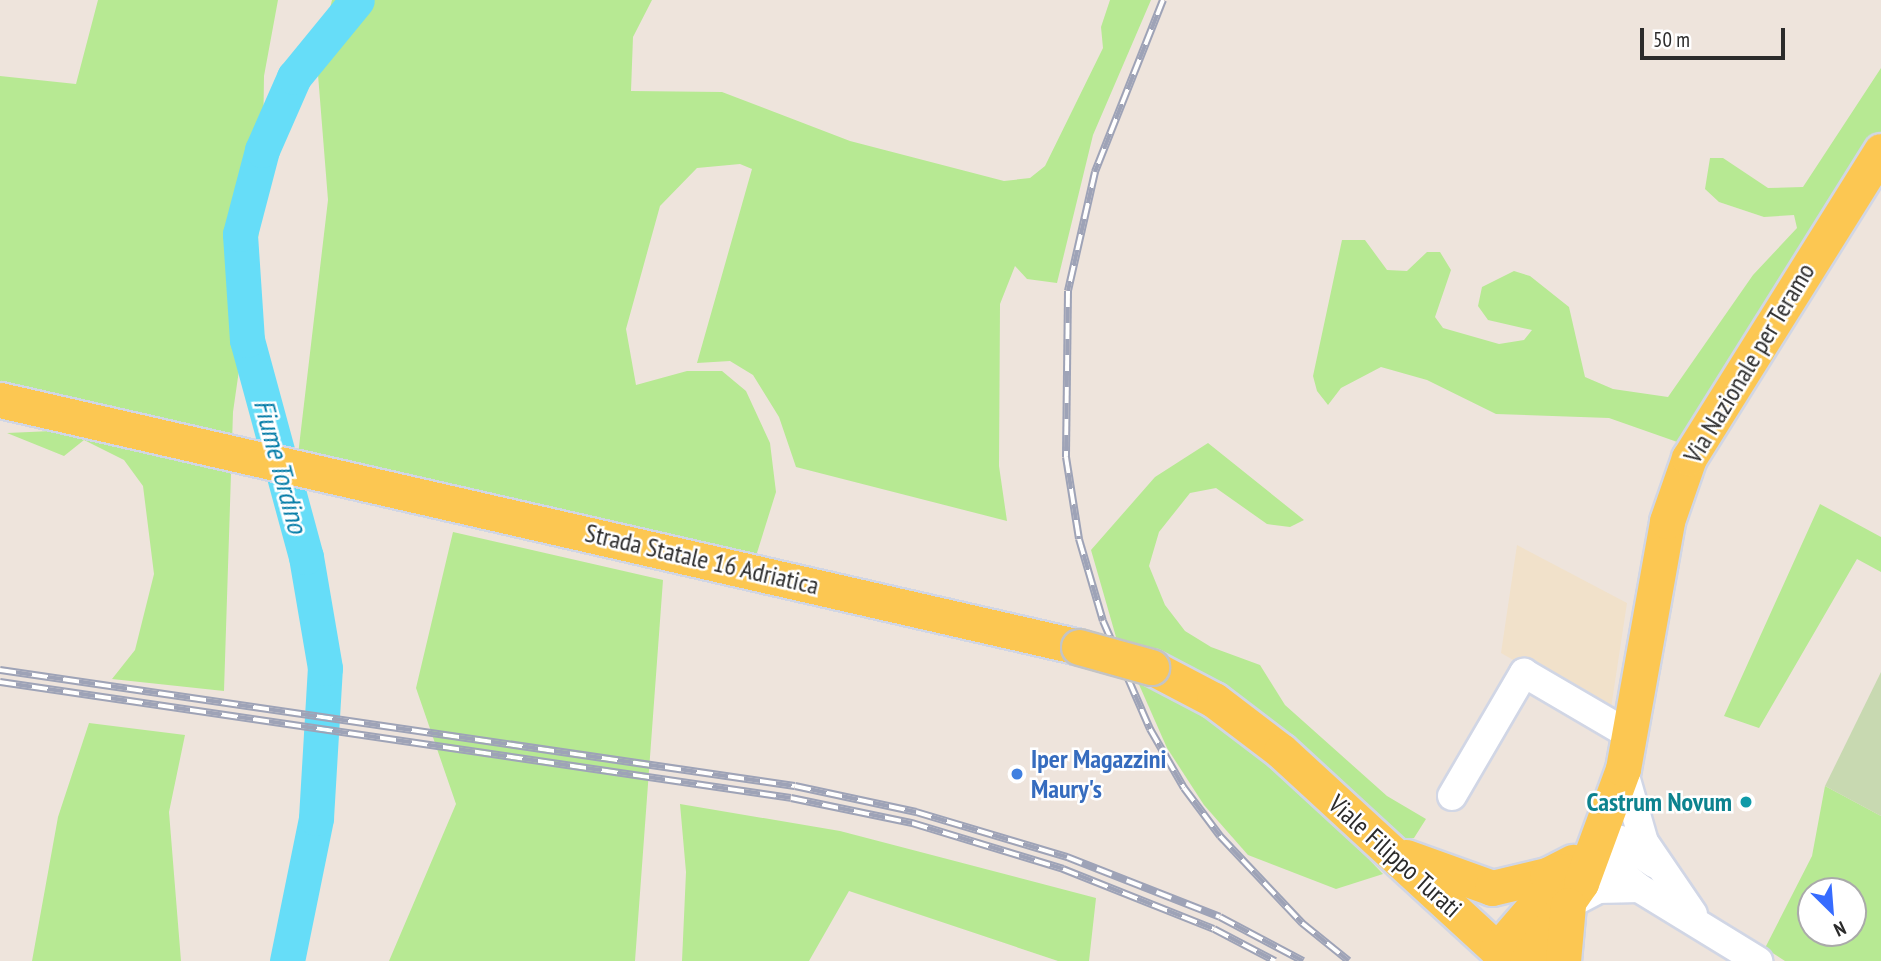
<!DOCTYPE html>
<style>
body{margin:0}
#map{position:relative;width:1881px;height:961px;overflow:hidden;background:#eee4dc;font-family:"PT Sans Narrow",sans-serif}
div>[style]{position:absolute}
.education>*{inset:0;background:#f1e1ca}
.green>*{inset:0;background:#b7e993}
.cemetery>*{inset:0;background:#c8d9b1}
.river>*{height:35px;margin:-17.5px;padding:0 17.5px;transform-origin:17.5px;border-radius:17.5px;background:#66ddf8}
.roads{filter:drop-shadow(2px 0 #d1d6e5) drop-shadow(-2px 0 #d1d6e5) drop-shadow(0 2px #d1d6e5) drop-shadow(0 -2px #d1d6e5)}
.minor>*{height:28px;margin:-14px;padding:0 14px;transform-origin:14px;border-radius:14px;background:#fff}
.major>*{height:35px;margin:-17.5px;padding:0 17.5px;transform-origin:17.5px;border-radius:17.5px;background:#fcc752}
.rail>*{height:8px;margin-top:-4px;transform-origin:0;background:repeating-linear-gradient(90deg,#fff 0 16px,#9ea3b7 0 32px);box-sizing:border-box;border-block:2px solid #9ea3b7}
.bridges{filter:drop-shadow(2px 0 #c4c4c4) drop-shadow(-2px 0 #c4c4c4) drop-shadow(0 2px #c4c4c4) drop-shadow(0 -2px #c4c4c4)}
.major-bridge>*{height:35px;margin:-17.5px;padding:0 17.5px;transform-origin:17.5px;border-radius:17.5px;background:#fcc752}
.dots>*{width:19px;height:19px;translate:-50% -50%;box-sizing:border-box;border:4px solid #fff;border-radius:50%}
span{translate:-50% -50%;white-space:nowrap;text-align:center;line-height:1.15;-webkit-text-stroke:5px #fff;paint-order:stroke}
.street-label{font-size:26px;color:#2b2b2b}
.shop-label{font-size:26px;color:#366cbe;font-weight:700}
.left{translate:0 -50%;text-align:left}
.culture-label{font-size:26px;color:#0d838f;font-weight:700}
.right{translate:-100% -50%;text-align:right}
.water-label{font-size:28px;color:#027ba7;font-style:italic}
.north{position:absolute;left:1797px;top:877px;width:70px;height:70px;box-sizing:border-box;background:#fff;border:2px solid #aaa;border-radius:50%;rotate:155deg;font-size:19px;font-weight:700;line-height:28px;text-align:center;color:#2b2b2b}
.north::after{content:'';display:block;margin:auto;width:24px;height:32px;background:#376cff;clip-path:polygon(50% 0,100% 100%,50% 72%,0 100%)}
.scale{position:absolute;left:1640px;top:28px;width:145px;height:32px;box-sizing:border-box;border:4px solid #2b2b2b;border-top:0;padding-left:9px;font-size:21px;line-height:24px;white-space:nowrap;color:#2b2b2b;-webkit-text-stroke:5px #fff;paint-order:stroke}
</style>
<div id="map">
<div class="education">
<i style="clip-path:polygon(1517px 545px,1627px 603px,1611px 708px,1600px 709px,1501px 653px)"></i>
</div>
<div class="green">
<i style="clip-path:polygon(98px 0,278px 0,264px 76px,262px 210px,233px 412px,224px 691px,112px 679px,135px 650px,154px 574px,143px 486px,124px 460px,84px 440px,64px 456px,7px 433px,52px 431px,96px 441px,103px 410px,0 382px,0 76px,76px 84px)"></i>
<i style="clip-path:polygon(332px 0,652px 0,633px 37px,631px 91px,722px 92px,850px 141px,1004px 181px,1030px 178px,1045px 166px,1103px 48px,1101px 27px,1110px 0,1151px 0,1093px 135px,1057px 283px,1027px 279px,1015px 266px,1000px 304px,999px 466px,1007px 521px,796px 467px,779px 417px,753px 375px,730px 361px,697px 363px,752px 169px,740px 164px,697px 168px,660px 206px,626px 329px,636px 385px,687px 371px,722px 371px,746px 391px,770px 443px,776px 492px,756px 556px,298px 455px,328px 200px,317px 62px)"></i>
<i style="clip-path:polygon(1881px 68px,1881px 151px,1683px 444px,1609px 418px,1496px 414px,1427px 380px,1381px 367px,1341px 388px,1328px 405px,1317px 391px,1313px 376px,1342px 240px,1365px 240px,1387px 270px,1407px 271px,1427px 252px,1440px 252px,1451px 270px,1435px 317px,1443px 328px,1499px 344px,1524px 340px,1532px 330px,1488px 320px,1478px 306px,1482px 287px,1514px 271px,1530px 276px,1569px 307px,1585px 377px,1613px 389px,1668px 397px,1753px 275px,1797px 228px,1794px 215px,1764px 217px,1719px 202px,1705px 189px,1710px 158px,1723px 158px,1768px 188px,1803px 187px)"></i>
<i style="clip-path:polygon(1208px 443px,1304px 520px,1290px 527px,1267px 524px,1216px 488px,1190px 493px,1159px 532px,1149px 566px,1165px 605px,1185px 631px,1211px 647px,1260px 665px,1285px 705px,1387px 796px,1426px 819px,1414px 838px,1396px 841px,1118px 644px,1091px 550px,1155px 477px)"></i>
<i style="clip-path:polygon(1820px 504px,1881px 537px,1881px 572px,1857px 559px,1759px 728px,1724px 716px)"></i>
<i style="clip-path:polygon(453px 532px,663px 580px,635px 961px,389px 961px,456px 804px,416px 688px)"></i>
<i style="clip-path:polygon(1137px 680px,1192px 695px,1314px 802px,1383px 874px,1336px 889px,1248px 855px,1204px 805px,1167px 748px)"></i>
<i style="clip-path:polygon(89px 723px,185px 735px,169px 812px,181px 961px,32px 961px,58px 817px)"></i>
<i style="clip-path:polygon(evenodd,1825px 786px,1881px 816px,1881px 961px,1785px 961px,1765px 948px,1812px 856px,1825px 786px,1811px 891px,1853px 891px,1853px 933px,1811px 933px,1811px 891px)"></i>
<i style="clip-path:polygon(680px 804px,840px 831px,1096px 898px,1089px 961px,1058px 961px,849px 891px,809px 961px,682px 961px,686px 872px)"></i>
</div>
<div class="cemetery">
<i style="clip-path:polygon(1881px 672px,1881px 816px,1825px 786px)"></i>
</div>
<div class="river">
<i style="left:287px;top:961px;width:146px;rotate:-78.5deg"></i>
<i style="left:316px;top:818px;width:150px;rotate:-86.6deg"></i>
<i style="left:325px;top:668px;width:113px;rotate:-99.7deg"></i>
<i style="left:306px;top:557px;width:225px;rotate:-105.2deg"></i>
<i style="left:247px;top:340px;width:106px;rotate:-93.8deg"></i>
<i style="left:240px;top:234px;width:87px;rotate:-75.3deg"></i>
<i style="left:262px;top:150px;width:80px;rotate:-66.3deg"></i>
<i style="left:294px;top:77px;width:99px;rotate:-50.7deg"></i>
</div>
<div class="roads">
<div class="minor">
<i style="left:1623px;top:769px;width:76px;rotate:74deg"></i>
<i style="left:1644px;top:842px;width:87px;rotate:55.8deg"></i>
<i style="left:1452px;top:796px;width:143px;rotate:-59.7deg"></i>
<i style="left:1524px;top:673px;width:123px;rotate:30.3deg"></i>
<i style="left:1655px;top:864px;width:42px;rotate:-145.6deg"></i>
<i style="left:1620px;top:840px;width:23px;rotate:-167deg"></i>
<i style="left:1598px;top:835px;width:29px;rotate:70deg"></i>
<i style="left:1608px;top:862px;width:40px;rotate:40deg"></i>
<i style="left:1639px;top:888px;width:140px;rotate:31.5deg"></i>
<i style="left:1568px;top:905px;width:34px;rotate:-28deg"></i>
<i style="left:1598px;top:889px;width:41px;rotate:-1.4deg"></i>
</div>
<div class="major">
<i style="left:0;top:400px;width:1107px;rotate:12.89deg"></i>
<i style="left:1151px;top:667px;width:71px;rotate:27.6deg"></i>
<i style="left:1214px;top:700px;width:84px;rotate:37.3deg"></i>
<i style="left:1281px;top:751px;width:310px;rotate:42.6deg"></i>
<i style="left:1406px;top:857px;width:91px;rotate:19.8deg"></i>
<i style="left:1492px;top:888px;width:57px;rotate:-13.3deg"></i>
<i style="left:1547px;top:875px;width:29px;rotate:-27deg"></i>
<i style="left:1497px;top:950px;width:104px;rotate:-49.3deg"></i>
<i style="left:1527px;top:961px;width:95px;rotate:-55.3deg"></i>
<i style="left:1581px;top:883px;width:121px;rotate:-69.8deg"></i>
<i style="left:1623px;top:769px;width:252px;rotate:-79.9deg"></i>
<i style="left:1667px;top:521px;width:67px;rotate:-70.8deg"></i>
<i style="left:1689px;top:458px;width:362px;rotate:-58deg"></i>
<i style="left:1563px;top:961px;width:56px;rotate:-84.9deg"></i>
</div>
</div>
<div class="rail">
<i style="left:1163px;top:0;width:185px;rotate:111.6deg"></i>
<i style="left:1095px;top:172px;width:122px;rotate:102.8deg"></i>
<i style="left:1068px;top:291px;width:166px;rotate:90.7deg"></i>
<i style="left:1066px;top:457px;width:83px;rotate:81deg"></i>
<i style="left:1079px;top:539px;width:85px;rotate:73.7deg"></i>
<i style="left:1103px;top:621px;width:118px;rotate:66.5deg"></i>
<i style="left:1150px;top:729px;width:68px;rotate:60deg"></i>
<i style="left:1184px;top:788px;width:60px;rotate:53.1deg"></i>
<i style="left:1220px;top:836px;width:120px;rotate:46.7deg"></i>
<i style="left:1302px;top:923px;width:60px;rotate:39deg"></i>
<i style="left:0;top:670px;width:803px;rotate:8.3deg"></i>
<i style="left:795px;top:786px;width:124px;rotate:12.1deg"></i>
<i style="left:916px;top:812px;width:158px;rotate:16.6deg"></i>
<i style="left:1067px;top:857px;width:164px;rotate:21.4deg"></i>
<i style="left:1220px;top:917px;width:94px;rotate:27.9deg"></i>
<i style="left:0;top:682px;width:799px;rotate:8.34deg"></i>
<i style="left:791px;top:798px;width:124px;rotate:11.7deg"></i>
<i style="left:912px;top:823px;width:158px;rotate:16.9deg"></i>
<i style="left:1063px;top:869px;width:162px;rotate:21.7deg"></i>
<i style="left:1214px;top:929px;width:69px;rotate:27.7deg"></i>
</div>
<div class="bridges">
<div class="major-bridge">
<i style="left:1079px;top:647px;width:75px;rotate:15.5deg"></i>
</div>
</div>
<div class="dots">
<i style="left:1017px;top:774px;background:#3f7fe0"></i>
<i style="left:1746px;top:802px;background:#0f9aa8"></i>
</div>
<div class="street-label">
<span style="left:1749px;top:363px;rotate:-59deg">Via Nazionale per Teramo</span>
<span style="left:702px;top:559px;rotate:13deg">Strada Statale 16 Adriatica</span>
<span style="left:1395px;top:856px;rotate:42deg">Viale Filippo Turati</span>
</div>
<div class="shop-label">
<span class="left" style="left:1031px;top:774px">Iper Magazzini<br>Maury's</span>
</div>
<div class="culture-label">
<span class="right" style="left:1732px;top:802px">Castrum Novum</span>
</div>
<div class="water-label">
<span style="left:281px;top:466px;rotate:75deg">Fiume Tordino</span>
</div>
<div class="north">N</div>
<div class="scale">50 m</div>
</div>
